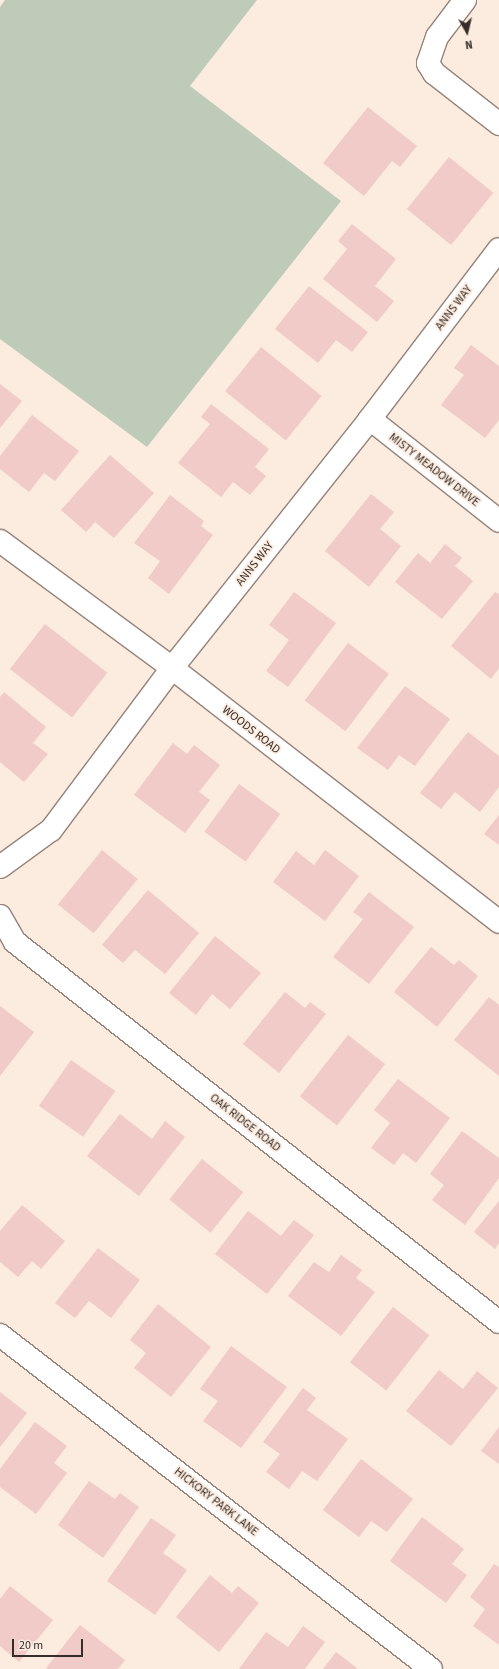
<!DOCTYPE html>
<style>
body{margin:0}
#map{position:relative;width:499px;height:1669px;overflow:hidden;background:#fcebdf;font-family:"Source Sans 3",sans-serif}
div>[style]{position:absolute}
.green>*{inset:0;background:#bfcbb9}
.building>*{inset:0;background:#f0cbc8;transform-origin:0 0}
.roads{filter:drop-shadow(1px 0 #94847a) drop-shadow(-1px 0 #94847a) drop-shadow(0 1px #94847a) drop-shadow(0 -1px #94847a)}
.minor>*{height:22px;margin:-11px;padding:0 11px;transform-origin:11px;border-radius:11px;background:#fff}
span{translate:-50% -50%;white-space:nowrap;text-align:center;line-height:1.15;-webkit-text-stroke:3.5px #fcebdf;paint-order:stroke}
.street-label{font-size:12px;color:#342d29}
.north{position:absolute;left:447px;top:12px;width:40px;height:40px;-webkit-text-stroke:3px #fcebdf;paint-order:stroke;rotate:172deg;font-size:11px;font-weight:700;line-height:16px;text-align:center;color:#342d29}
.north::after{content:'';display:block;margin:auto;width:14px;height:18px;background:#342d29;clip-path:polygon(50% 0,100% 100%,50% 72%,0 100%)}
.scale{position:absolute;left:12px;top:1639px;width:71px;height:18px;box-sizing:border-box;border:2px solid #342d29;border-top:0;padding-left:5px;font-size:12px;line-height:14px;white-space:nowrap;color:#342d29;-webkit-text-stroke:3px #fcebdf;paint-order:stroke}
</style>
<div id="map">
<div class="green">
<i style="clip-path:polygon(5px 0,257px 0,190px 86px,341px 201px,147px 447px,0 339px,0 7px)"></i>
</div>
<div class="building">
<i style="clip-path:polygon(368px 107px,417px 146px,400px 167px,392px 161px,364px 196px,323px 163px)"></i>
<i style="left:449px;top:157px;width:57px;height:67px;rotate:39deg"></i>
<i style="clip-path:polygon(352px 224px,396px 259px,375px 286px,394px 301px,377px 322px,323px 279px,347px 249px,338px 241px)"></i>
<i style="clip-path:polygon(309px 286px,368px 332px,352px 352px,336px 340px,318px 363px,275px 329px)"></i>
<i style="clip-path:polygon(471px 345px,499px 366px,499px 420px,485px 438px,441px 405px,464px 375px,454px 368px)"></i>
<i style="left:261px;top:347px;width:78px;height:57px;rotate:39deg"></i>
<i style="clip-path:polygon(0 384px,22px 401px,0 428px)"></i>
<i style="clip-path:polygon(211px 404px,269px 449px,255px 467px,266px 476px,250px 495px,233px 482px,221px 497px,178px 463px,210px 424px,201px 417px)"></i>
<i style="clip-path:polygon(32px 415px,79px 451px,55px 481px,44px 473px,29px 492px,0 469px,0 456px)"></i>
<i style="clip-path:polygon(110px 455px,154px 493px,114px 538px,95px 522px,86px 532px,61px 510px)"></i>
<i style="clip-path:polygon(371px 494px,394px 512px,380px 529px,401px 546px,369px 587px,325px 551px)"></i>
<i style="clip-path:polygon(170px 495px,204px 521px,201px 526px,213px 535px,169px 594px,148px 578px,160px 561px,134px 543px)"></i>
<i style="clip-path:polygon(445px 544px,462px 558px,455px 566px,473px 581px,442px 619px,395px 582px,418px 553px,430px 563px)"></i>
<i style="clip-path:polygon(294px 592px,336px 623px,288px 687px,266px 671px,289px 640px,269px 625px)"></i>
<i style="clip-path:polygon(495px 592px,499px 594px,499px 668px,491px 679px,451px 646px)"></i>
<i style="left:45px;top:624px;width:79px;height:57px;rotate:38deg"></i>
<i style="left:348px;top:643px;width:51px;height:72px;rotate:37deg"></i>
<i style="clip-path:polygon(405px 686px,450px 719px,415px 766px,399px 755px,388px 770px,357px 748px)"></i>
<i style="clip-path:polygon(4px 692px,46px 727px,33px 743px,48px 754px,24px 782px,0 762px,0 697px)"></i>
<i style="clip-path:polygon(468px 732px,499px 756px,499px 787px,480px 812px,455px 792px,441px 809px,420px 793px)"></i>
<i style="clip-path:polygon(173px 743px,187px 754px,194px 745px,220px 765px,199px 792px,210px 800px,185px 833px,134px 795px)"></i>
<i style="left:239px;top:784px;width:51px;height:59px;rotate:36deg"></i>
<i style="clip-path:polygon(499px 815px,499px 845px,484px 834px)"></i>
<i style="left:102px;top:850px;width:46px;height:70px;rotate:39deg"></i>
<i style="clip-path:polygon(325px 850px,359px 876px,325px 921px,273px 882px,296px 851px,314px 865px)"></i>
<i style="clip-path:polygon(148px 890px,199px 933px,165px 974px,135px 950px,123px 963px,102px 945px)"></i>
<i style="clip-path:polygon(369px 892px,414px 927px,369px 984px,333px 957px,363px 919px,353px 912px)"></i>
<i style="clip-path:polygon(215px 936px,261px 973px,230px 1009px,212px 994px,196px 1015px,169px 993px)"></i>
<i style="clip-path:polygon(431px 947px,454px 965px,459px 960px,478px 976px,437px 1027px,394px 992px)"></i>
<i style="clip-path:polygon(285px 992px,305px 1008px,310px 1002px,326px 1014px,279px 1073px,243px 1044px)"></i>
<i style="clip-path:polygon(489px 997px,499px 1005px,499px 1076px,454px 1040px)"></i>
<i style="clip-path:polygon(0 1006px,34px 1032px,0 1076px)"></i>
<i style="left:348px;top:1035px;width:47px;height:78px;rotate:38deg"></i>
<i style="left:71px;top:1060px;width:54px;height:56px;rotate:35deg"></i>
<i style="clip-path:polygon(398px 1079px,450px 1118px,416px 1163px,403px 1153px,394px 1165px,371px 1148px,390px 1123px,374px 1110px)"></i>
<i style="clip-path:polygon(120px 1114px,152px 1139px,165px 1121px,185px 1137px,139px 1196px,87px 1156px)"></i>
<i style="clip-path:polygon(462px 1131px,499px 1158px,499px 1178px,465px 1225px,432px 1200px,444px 1185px,430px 1174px)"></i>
<i style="left:202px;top:1159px;width:53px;height:52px;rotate:39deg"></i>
<i style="clip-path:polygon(499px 1201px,499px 1243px,495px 1249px,474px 1232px)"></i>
<i style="clip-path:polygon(22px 1205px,65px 1241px,41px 1269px,32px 1261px,18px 1277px,0 1262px,0 1231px)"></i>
<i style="clip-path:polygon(248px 1211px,281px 1236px,294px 1220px,314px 1235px,267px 1294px,215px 1254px)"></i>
<i style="clip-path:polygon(98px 1248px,140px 1280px,111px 1318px,89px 1301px,75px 1318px,55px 1303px)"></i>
<i style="clip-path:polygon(341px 1255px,362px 1270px,356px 1278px,375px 1292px,341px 1336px,288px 1296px,314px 1262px,329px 1272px)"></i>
<i style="clip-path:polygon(158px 1304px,211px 1347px,171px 1397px,134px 1368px,146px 1353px,130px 1340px)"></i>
<i style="left:393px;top:1307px;width:46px;height:70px;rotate:38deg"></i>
<i style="clip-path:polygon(231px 1346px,287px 1387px,241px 1448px,203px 1421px,218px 1401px,200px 1389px)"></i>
<i style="clip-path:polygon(439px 1370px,463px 1389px,477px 1371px,498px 1388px,451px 1446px,406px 1411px)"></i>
<i style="clip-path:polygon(303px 1388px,316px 1398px,307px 1410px,348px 1439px,317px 1481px,302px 1471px,289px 1489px,266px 1472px,280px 1454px,263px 1442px)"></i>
<i style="clip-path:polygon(0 1392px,27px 1413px,0 1447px)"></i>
<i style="clip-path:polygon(35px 1422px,67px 1446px,54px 1463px,67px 1473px,36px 1514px,0 1487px,0 1469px)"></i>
<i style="clip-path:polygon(499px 1427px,499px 1464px,481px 1451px)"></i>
<i style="clip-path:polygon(361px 1459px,413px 1499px,387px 1532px,371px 1521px,359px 1537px,323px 1510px)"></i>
<i style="clip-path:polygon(89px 1481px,115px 1499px,120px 1493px,139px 1507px,103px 1558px,58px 1525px)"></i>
<i style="clip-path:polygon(422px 1517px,464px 1549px,452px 1564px,467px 1575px,446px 1603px,390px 1561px)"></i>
<i style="clip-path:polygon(151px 1518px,176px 1535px,163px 1553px,187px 1570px,155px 1615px,107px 1581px)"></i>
<i style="clip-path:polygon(494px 1564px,499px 1567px,499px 1645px,473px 1626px,485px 1609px,470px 1597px)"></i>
<i style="clip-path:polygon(210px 1575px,232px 1593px,238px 1586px,259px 1603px,219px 1652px,176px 1617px)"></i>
<i style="clip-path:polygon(10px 1586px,53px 1620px,19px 1662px,0 1646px,0 1599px)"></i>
<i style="clip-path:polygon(80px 1625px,125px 1660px,118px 1669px,48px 1669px,46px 1668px)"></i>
<i style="clip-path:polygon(303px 1626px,325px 1642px,305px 1669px,239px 1669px,266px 1632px,288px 1647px)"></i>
<i style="clip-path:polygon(336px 1652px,357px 1668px,356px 1669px,323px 1669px)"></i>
</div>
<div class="roads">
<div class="minor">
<i style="left:465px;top:0;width:46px;rotate:127.1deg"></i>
<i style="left:437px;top:37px;width:28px;rotate:109deg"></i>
<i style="left:428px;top:63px;width:12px;rotate:59deg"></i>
<i style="left:434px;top:73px;width:83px;rotate:38.1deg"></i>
<i style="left:370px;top:419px;width:164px;rotate:38.3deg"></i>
<i style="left:0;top:541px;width:214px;rotate:36.4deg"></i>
<i style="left:172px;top:668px;width:414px;rotate:37.8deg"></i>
<i style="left:0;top:867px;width:63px;rotate:-36deg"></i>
<i style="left:51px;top:830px;width:202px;rotate:-53.2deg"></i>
<i style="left:172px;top:668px;width:318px;rotate:-51.5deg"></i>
<i style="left:370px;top:419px;width:213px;rotate:-52.8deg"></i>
<i style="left:0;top:916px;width:30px;rotate:60deg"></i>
<i style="left:15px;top:942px;width:615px;rotate:38.14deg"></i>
<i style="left:0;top:1335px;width:545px;rotate:37.77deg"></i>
</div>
</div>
<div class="street-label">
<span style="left:454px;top:308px;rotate:-53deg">ANNS WAY</span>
<span style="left:434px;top:470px;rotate:38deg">MISTY MEADOW DRIVE</span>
<span style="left:255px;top:564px;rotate:-52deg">ANNS WAY</span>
<span style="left:251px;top:730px;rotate:38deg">WOODS ROAD</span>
<span style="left:245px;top:1123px;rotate:38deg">OAK RIDGE ROAD</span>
<span style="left:216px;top:1502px;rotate:38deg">HICKORY PARK LANE</span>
</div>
<div class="north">N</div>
<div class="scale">20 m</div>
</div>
